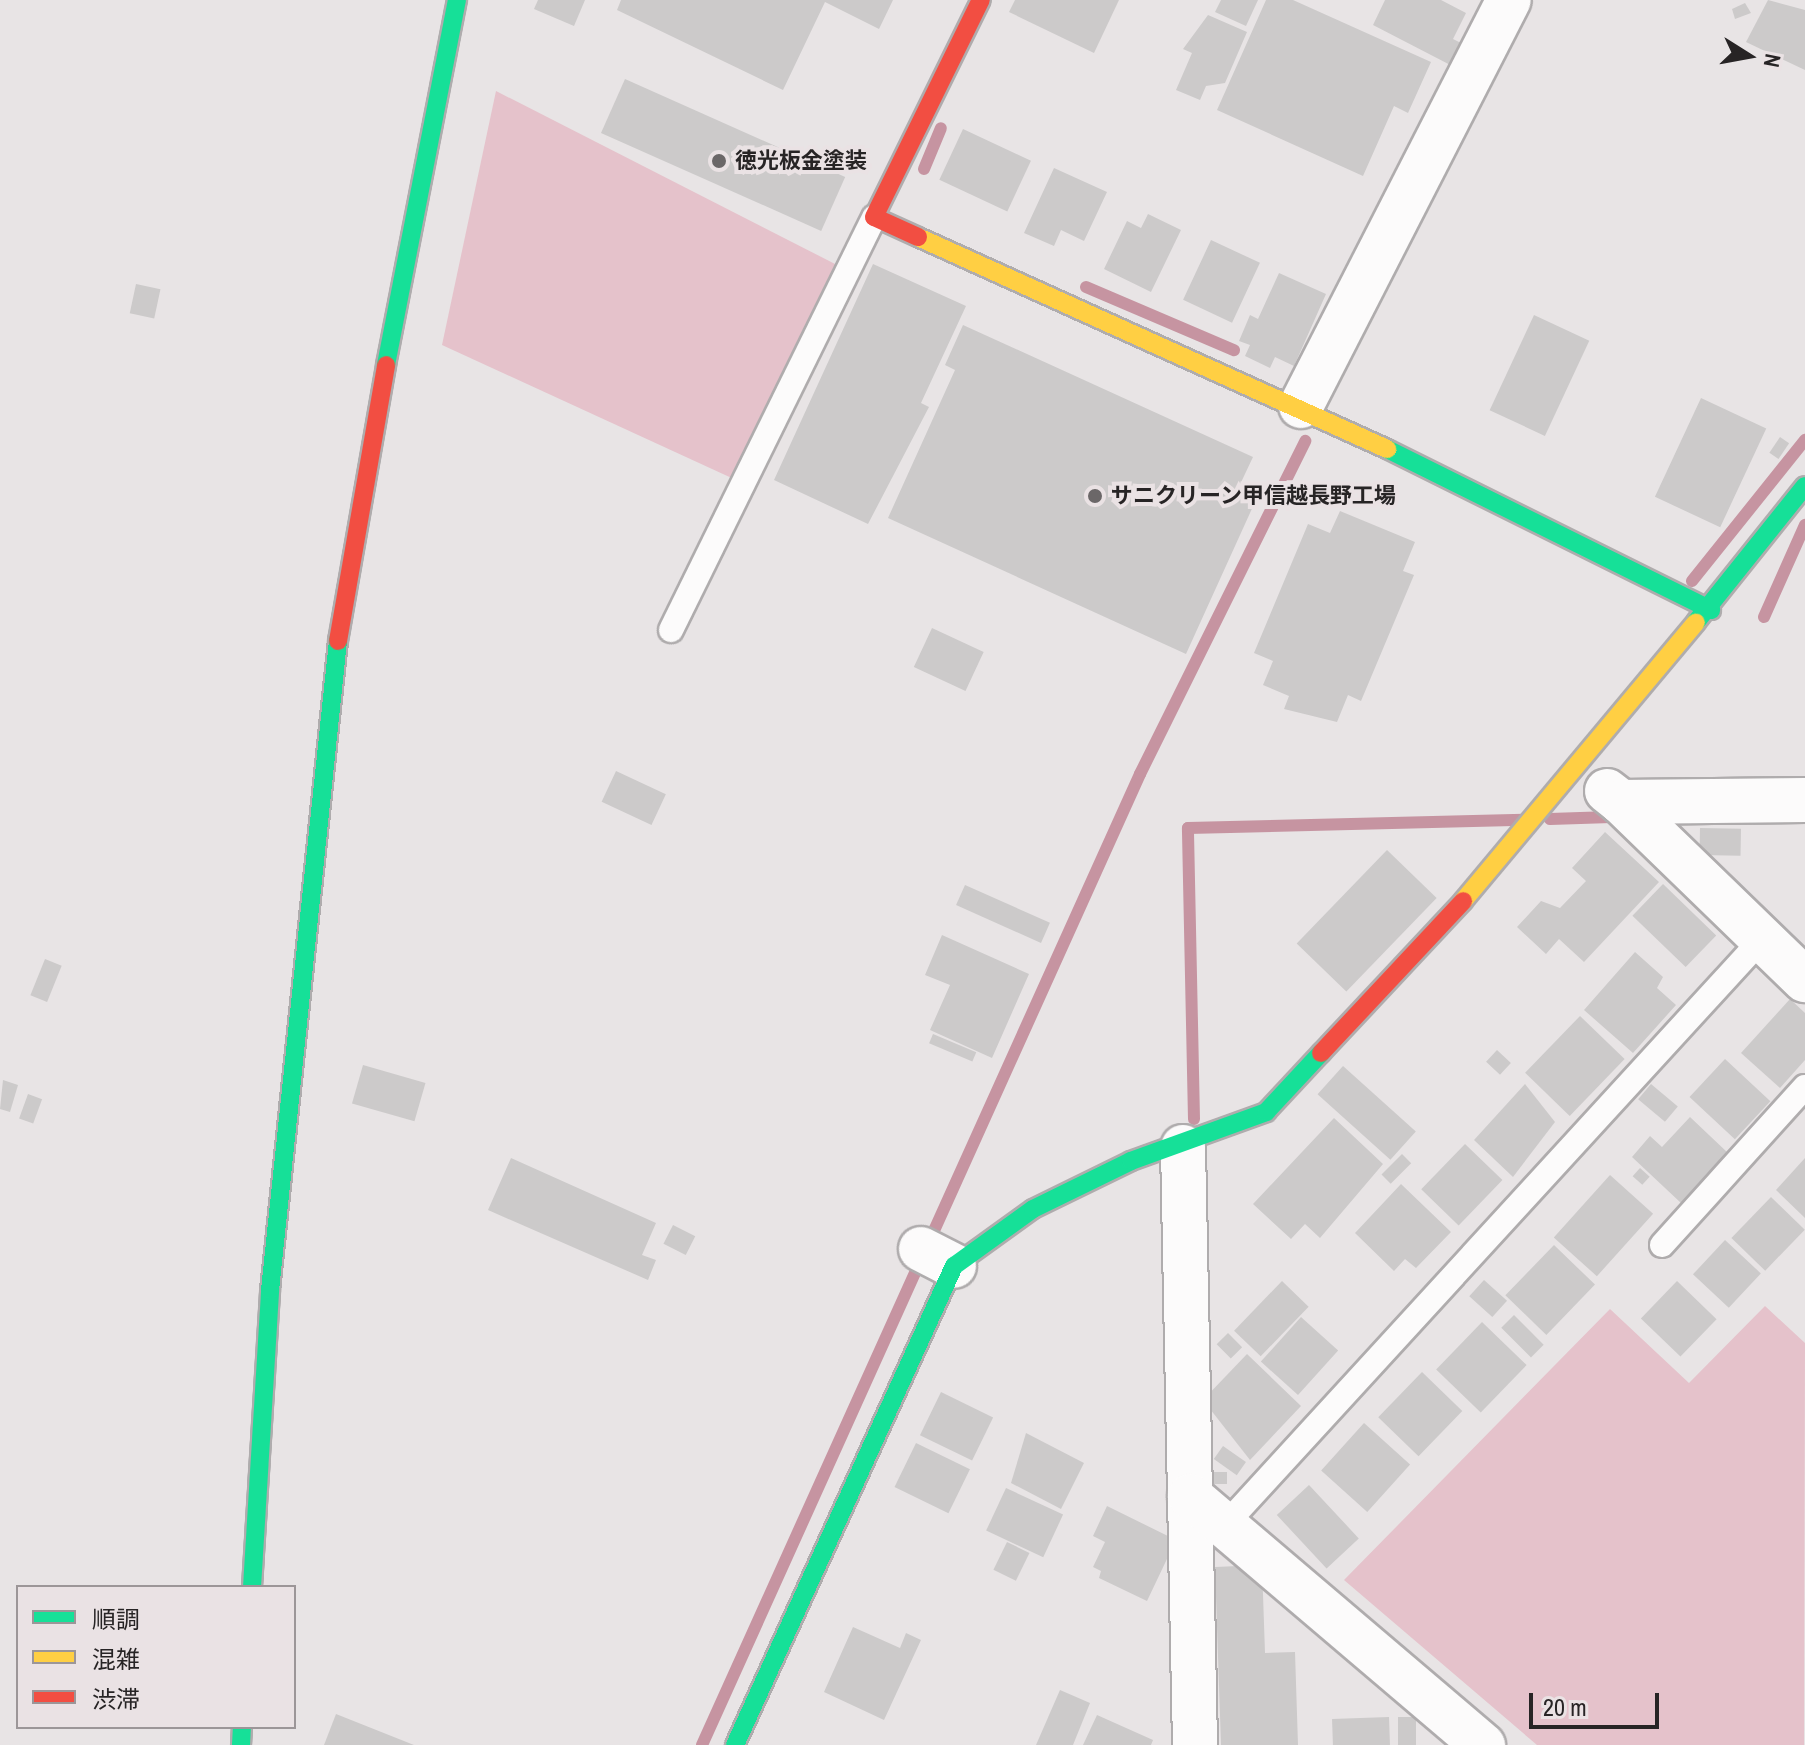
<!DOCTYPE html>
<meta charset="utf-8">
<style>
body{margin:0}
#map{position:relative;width:1805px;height:1745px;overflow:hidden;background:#e8e4e5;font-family:"Archivo Narrow","Noto Sans JP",sans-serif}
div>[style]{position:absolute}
.green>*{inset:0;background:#e5c2cb}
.stream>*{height:12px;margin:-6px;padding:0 6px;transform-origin:6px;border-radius:6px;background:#c694a1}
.building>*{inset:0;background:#cccaca;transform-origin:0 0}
.roads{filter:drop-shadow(2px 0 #afacad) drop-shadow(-2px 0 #afacad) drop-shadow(0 2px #afacad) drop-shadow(0 -2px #afacad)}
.lane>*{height:24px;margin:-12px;padding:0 12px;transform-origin:12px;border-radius:12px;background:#fcfbfb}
.street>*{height:44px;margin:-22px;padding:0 22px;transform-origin:22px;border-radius:22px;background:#fcfbfb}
.fast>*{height:18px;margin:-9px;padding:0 9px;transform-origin:9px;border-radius:9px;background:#16e098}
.slow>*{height:18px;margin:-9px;padding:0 9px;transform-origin:9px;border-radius:9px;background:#ffcf43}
.jam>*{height:18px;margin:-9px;padding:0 9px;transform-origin:9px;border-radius:9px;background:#f24e42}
.dots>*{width:22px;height:22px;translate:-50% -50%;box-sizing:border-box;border:4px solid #eae2e4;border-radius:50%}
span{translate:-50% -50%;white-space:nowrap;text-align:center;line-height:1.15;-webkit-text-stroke:8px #eae2e4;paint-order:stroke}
.poi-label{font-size:22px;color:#272425;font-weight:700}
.left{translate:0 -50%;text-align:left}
.legend{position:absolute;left:16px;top:1585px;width:280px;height:144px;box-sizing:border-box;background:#eae2e4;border:2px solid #9c9698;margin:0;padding:10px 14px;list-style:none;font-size:24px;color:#272425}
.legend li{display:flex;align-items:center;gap:16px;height:40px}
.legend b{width:40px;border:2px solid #9c9698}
.north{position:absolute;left:1709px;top:16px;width:80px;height:80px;-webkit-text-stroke:6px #eae2e4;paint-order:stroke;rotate:101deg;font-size:22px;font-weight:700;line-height:32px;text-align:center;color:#272425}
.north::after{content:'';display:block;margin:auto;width:28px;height:36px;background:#272425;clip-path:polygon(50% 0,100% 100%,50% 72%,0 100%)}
.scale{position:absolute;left:1529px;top:1693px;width:130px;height:36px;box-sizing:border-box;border:4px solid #272425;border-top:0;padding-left:10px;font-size:24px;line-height:28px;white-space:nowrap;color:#272425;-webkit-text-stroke:6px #eae2e4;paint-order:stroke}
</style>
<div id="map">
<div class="green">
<i style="clip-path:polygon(496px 91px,839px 266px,736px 480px,442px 345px)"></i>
<i style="clip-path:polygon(1765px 1306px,1805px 1343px,1804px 1745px,1537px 1745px,1344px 1580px,1610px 1309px,1689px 1383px)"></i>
</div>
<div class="stream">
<i style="left:924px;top:169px;width:44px;rotate:-67.5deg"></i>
<i style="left:1086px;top:287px;width:161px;rotate:23.1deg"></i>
<i style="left:1692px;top:581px;width:181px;rotate:-51.3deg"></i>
<i style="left:1764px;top:617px;width:101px;rotate:-66deg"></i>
<i style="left:1550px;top:819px;width:61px;rotate:-1.9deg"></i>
<i style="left:1194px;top:1119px;width:291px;rotate:-91.2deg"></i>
<i style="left:1188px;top:828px;width:336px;rotate:-1.4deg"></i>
<i style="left:702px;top:1745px;width:1065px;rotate:-65.72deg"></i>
<i style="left:1140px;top:774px;width:372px;rotate:-63.6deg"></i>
</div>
<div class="building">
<i style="clip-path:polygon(538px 0,585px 0,574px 26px,534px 9px)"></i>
<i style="clip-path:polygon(621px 0,893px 0,879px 29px,825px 2px,783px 90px,617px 10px)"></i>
<i style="clip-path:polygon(1015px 0,1119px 0,1094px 53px,1009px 12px)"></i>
<i style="clip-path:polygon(1221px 0,1258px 0,1246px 26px,1215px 12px)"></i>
<i style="clip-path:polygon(1266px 0,1293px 0,1431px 62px,1408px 113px,1394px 106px,1363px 176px,1217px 110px)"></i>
<i style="clip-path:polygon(1385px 0,1441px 0,1466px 13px,1453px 39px,1471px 48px,1460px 70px,1373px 25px)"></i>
<i style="clip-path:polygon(1768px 0,1805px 10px,1805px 70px,1746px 42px)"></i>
<i style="clip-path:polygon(1745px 3px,1751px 13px,1735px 19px,1732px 9px)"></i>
<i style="clip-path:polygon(1208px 15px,1247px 32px,1225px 83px,1206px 86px,1200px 100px,1176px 90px,1192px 53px,1183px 49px)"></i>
<i style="left:625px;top:79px;width:241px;height:59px;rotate:24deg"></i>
<i style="left:963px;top:129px;width:75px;height:56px;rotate:25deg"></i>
<i style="clip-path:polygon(1054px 168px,1107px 192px,1084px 241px,1061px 230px,1054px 246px,1024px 233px)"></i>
<i style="clip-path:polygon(1148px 214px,1181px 230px,1151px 292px,1104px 269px,1127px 221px,1141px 228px)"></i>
<i style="left:1211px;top:240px;width:54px;height:66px;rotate:25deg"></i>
<i style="clip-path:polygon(873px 264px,966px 306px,921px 403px,929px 407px,868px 524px,774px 480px)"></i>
<i style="clip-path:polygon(1279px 273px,1326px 294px,1294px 366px,1275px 357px,1270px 368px,1245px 356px,1250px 345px,1239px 341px,1250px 315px,1258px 319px)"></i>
<i style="left:136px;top:284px;width:25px;height:30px;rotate:12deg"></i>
<i style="left:1534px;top:315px;width:61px;height:105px;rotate:25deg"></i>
<i style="clip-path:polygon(963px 325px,1253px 457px,1236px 493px,1255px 502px,1186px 654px,888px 518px,955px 370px,945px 365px)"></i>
<i style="left:1701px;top:398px;width:72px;height:109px;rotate:25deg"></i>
<i style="left:1780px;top:437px;width:11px;height:19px;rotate:34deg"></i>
<i style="clip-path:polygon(1340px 511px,1415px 542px,1403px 571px,1414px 575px,1361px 701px,1348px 695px,1337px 722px,1284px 709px,1289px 696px,1263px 685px,1273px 661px,1254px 653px,1308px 524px,1330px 533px)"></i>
<i style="left:932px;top:628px;width:57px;height:43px;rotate:25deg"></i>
<i style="left:616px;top:771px;width:55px;height:34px;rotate:25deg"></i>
<i style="left:1700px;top:828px;width:41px;height:27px;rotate:1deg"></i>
<i style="clip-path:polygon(1605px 832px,1659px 882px,1584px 962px,1559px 939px,1546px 954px,1517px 927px,1541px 901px,1560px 908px,1586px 881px,1572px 868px)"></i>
<i style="left:1387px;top:850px;width:69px;height:130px;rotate:44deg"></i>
<i style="left:1663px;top:884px;width:74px;height:44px;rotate:44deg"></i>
<i style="left:965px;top:885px;width:93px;height:22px;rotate:24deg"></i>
<i style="clip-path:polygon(942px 935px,1029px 974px,992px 1058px,930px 1030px,950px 985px,925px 975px)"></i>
<i style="clip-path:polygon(1635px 952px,1663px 977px,1657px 988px,1676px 1005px,1633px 1053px,1584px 1010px)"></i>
<i style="left:45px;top:959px;width:18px;height:39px;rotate:22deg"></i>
<i style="clip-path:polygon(1790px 999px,1805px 1013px,1805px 1060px,1780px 1088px,1741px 1053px)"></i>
<i style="left:1580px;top:1016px;width:62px;height:79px;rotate:44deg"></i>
<i style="left:933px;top:1034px;width:47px;height:10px;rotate:23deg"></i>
<i style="left:1497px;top:1050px;width:19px;height:16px;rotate:43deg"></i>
<i style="left:1725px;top:1059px;width:62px;height:52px;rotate:43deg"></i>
<i style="left:363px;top:1065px;width:65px;height:40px;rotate:16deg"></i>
<i style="left:1343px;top:1066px;width:98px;height:38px;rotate:42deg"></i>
<i style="clip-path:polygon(3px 1080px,18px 1085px,10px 1112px,0 1109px)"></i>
<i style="clip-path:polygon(1525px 1084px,1555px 1122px,1513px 1177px,1474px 1140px)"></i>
<i style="left:1651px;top:1084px;width:35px;height:20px;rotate:40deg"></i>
<i style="left:28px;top:1094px;width:15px;height:26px;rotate:20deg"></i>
<i style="clip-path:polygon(1690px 1117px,1728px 1153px,1681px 1203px,1632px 1157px,1650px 1136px,1662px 1147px)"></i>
<i style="clip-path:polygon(1334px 1118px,1383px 1164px,1320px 1238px,1305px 1224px,1291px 1239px,1253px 1204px)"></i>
<i style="left:1465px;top:1144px;width:52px;height:63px;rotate:44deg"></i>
<i style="left:1402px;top:1154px;width:13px;height:29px;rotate:45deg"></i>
<i style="clip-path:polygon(511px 1158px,656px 1223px,642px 1255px,656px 1260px,648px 1280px,488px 1210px)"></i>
<i style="clip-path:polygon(1805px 1158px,1805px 1218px,1776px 1190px)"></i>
<i style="left:1640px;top:1168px;width:13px;height:11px;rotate:42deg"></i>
<i style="left:1610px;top:1175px;width:58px;height:84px;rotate:42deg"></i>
<i style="clip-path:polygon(1401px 1184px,1451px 1232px,1416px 1268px,1405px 1259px,1394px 1271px,1355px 1233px)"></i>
<i style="left:1771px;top:1197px;width:47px;height:57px;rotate:44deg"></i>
<i style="left:673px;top:1225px;width:25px;height:21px;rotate:27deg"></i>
<i style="left:1725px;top:1240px;width:49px;height:47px;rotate:43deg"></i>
<i style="left:1554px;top:1245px;width:57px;height:70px;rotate:44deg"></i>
<i style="left:1484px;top:1280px;width:31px;height:22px;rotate:42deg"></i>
<i style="left:1282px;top:1281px;width:37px;height:69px;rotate:44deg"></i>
<i style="left:1677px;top:1281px;width:55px;height:52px;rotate:44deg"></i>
<i style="left:1514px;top:1315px;width:42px;height:18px;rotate:45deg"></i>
<i style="left:1301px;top:1317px;width:50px;height:60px;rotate:42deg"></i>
<i style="left:1482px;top:1322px;width:62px;height:66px;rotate:44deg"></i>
<i style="left:1228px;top:1333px;width:20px;height:16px;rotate:45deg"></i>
<i style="clip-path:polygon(1247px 1354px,1301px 1406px,1250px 1460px,1203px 1400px)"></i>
<i style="left:1422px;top:1372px;width:56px;height:63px;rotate:44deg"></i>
<i style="left:941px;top:1392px;width:58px;height:48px;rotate:26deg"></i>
<i style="left:1364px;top:1423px;width:62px;height:64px;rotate:42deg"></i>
<i style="clip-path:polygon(1026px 1433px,1084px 1463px,1061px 1509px,1011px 1483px)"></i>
<i style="left:916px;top:1443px;width:60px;height:49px;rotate:26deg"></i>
<i style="left:1223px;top:1446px;width:28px;height:16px;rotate:35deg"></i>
<i style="left:1211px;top:1472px;width:16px;height:12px"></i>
<i style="left:1309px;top:1485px;width:73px;height:44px;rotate:47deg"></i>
<i style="left:1006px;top:1488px;width:63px;height:47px;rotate:25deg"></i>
<i style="clip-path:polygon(1107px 1506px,1176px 1540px,1147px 1601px,1099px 1578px,1101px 1571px,1093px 1567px,1105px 1542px,1093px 1536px)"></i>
<i style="left:1007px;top:1542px;width:25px;height:31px;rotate:26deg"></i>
<i style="clip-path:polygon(1262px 1565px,1265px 1653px,1295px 1652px,1298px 1745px,1221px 1745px,1215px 1567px)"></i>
<i style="clip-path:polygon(853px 1627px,900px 1648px,906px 1633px,921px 1640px,884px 1720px,824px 1692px)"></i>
<i style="clip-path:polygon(1060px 1690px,1090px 1703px,1073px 1745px,1036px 1745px)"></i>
<i style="clip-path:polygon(336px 1714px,414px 1745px,324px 1745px)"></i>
<i style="clip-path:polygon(1097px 1715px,1153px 1740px,1151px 1745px,1083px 1745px)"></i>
<i style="left:1389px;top:1717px;width:28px;height:57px;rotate:88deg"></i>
<i style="left:1398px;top:1717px;width:18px;height:28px"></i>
</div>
<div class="roads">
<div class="lane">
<i style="left:671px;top:630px;width:460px;rotate:-63.8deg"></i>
<i style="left:1662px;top:1245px;width:213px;rotate:-47.9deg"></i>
<i style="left:1225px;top:1525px;width:795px;rotate:-47.5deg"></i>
</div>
<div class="street">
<i style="left:1301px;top:406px;width:456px;rotate:-62.9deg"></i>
<i style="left:1607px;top:791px;width:18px;rotate:38deg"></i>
<i style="left:1621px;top:802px;width:184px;rotate:-0.6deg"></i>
<i style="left:1621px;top:802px;width:256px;rotate:44.1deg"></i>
<i style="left:1183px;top:1147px;width:598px;rotate:88.85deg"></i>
<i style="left:921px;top:1249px;width:37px;rotate:27deg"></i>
<i style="left:1190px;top:1496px;width:385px;rotate:40.4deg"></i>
</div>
<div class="fast">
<i style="left:386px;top:365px;width:372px;rotate:-79deg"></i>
<i style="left:1387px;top:449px;width:362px;rotate:26.4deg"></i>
<i style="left:1696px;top:622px;width:174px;rotate:-51.3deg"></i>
<i style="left:252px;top:1587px;width:298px;rotate:-86.5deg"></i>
<i style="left:270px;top:1290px;width:653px;rotate:-84.02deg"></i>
<i style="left:241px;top:1745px;width:18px;rotate:-87deg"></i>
<i style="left:735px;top:1745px;width:527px;rotate:-65.43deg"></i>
<i style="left:954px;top:1266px;width:97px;rotate:-35.8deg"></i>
<i style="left:1033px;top:1209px;width:109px;rotate:-26.1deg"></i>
<i style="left:1131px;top:1161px;width:144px;rotate:-19.9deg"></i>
<i style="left:1266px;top:1112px;width:81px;rotate:-47deg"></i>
</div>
<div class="slow">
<i style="left:918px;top:237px;width:515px;rotate:24.32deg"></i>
<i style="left:1463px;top:901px;width:363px;rotate:-50.1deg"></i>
</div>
<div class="jam">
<i style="left:918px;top:237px;width:48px;rotate:-155.6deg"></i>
<i style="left:874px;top:217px;width:242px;rotate:-63.8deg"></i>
<i style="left:338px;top:641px;width:280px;rotate:-80.1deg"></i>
<i style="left:1321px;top:1053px;width:208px;rotate:-46.9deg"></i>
</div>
</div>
<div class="dots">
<i style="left:719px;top:161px;background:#6b6768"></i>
<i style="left:1095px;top:496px;background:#6b6768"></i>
</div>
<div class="poi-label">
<span class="left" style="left:735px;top:161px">徳光板金塗装</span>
<span class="left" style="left:1111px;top:496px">サニクリーン甲信越長野工場</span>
</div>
<ul class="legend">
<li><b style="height:10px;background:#16e098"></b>順調</li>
<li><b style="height:10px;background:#ffcf43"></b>混雑</li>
<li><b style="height:10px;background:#f24e42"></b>渋滞</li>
</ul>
<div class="north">N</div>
<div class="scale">20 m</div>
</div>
